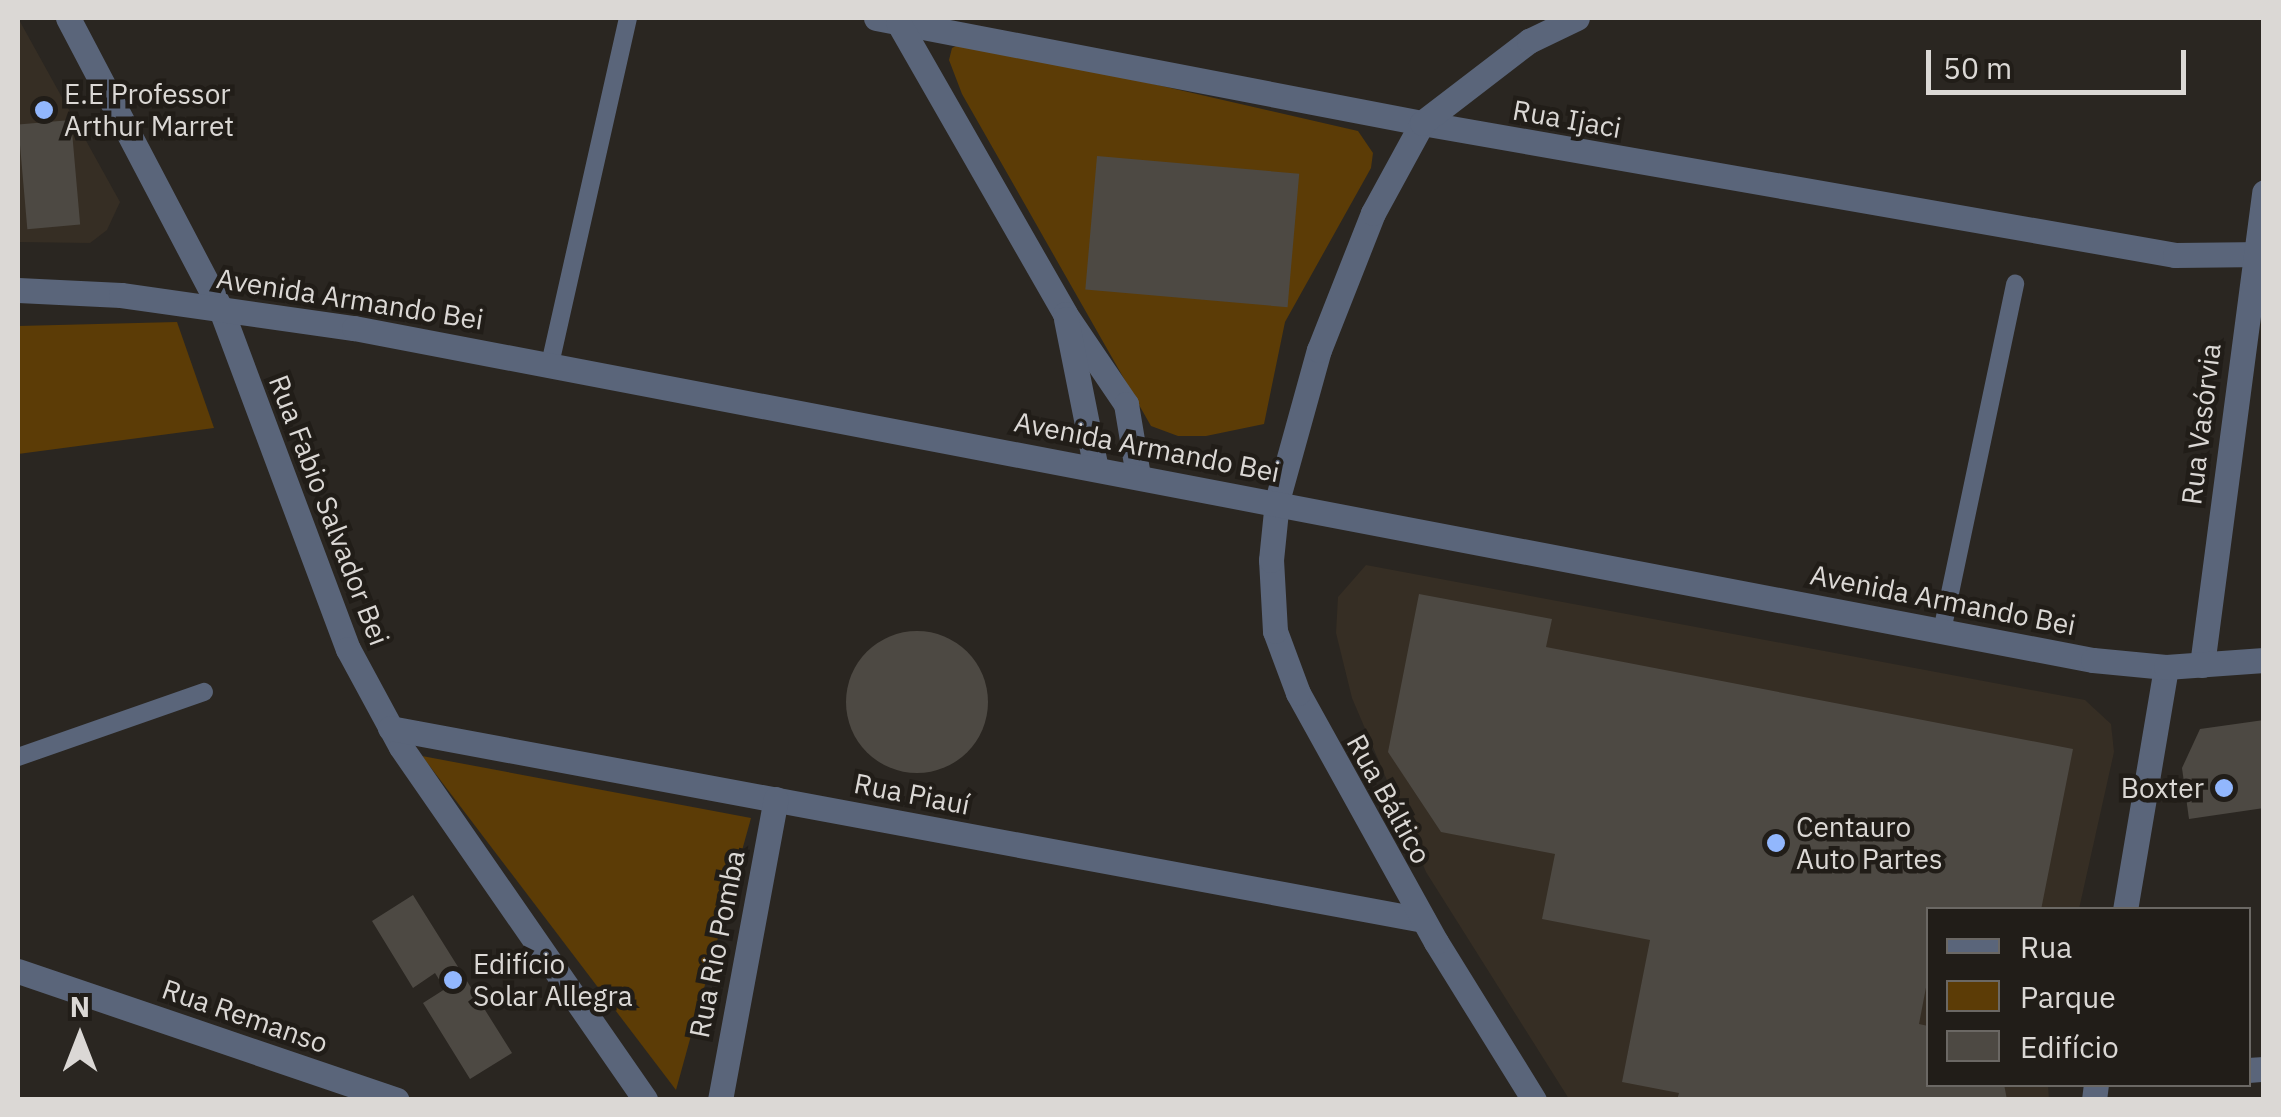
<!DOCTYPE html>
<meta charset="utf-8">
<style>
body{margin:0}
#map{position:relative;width:2281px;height:1117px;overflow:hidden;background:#2a2621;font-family:"IBM Plex Sans",sans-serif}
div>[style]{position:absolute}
.built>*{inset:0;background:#362e24}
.green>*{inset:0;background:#5c3c06}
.building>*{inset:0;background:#4d4943;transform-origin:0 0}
.round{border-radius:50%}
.service>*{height:18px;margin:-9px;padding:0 9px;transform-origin:9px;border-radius:9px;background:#5a657a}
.minor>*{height:25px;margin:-12.5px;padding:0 12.5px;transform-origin:12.5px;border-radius:12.5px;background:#5a657a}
.tertiary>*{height:25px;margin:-12.5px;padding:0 12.5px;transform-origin:12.5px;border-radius:12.5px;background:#5a657a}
.dots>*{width:28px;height:28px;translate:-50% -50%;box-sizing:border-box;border:5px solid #211d18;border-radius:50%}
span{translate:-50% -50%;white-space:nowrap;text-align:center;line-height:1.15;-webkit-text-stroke:9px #211d18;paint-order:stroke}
.poi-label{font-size:28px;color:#dbd8d5}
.left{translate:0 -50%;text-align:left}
.right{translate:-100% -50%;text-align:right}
.street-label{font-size:28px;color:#dbd8d5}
.frame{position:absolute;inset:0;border:20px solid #dbd8d5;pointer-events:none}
.legend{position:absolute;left:1926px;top:907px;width:325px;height:180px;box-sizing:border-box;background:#211d18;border:2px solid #6b6864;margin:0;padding:12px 18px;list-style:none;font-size:30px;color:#dbd8d5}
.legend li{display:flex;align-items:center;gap:20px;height:50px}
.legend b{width:50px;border:2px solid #6b6864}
.north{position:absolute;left:30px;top:987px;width:100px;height:100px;-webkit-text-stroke:8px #211d18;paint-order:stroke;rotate:0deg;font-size:28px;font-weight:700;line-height:40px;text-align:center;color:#dbd8d5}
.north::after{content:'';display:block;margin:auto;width:35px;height:45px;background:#dbd8d5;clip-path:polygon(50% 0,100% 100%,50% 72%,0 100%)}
.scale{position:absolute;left:1926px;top:50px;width:260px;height:45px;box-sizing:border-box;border:5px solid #dbd8d5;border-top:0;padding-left:12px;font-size:30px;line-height:35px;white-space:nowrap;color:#dbd8d5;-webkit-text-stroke:8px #211d18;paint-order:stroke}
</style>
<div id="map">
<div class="built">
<i style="clip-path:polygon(18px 18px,120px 202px,107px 230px,90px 243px,18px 242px)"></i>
<i style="clip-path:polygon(1366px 565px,2085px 700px,2111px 724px,2114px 752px,2079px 909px,1928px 910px,1928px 1084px,2048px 1085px,2049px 1099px,1569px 1099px,1426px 872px,1352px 698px,1336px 633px,1338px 597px)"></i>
</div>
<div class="green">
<i style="clip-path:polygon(966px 41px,1358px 131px,1373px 153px,1371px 168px,1285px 322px,1264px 424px,1206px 436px,1178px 436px,1151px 426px,962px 94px,949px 60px,952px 48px)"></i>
<i style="clip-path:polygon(177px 322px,214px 428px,18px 454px,18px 326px)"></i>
<i style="clip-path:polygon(422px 756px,751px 818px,676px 1090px)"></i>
</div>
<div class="building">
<i style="left:71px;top:120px;width:105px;height:53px;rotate:85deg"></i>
<i style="left:1097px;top:156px;width:203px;height:134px;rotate:5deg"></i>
<i style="clip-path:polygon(1419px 594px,1552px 619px,1546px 647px,2073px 749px,2041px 910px,1928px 910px,1928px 977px,1919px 1024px,1928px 1026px,1928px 1084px,2004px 1084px,2007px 1100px,1677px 1100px,1679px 1093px,1622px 1082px,1650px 940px,1542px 919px,1555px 854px,1441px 832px,1388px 752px)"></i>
<i class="round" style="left:846px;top:631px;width:142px;height:142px"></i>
<i style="clip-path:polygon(2264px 720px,2264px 808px,2189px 819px,2182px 768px,2200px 729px)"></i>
<i style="clip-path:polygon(413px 895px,512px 1053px,470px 1079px,423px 1003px,445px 989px,435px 973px,413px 988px,372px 921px)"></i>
</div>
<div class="service">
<i style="left:550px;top:364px;width:355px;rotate:-77.3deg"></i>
<i style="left:1942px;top:631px;width:355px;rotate:-78.1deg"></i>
<i style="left:18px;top:757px;width:197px;rotate:-19.3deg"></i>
</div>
<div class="minor">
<i style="left:68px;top:18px;width:327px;rotate:62.3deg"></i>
<i style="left:220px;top:307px;width:365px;rotate:69.5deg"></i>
<i style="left:348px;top:649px;width:111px;rotate:61.6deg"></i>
<i style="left:401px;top:747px;width:429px;rotate:55.3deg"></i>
<i style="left:876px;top:18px;width:556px;rotate:10.89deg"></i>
<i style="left:1422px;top:123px;width:764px;rotate:9.94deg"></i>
<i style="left:2175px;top:255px;width:89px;rotate:-0.6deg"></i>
<i style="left:898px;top:22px;width:336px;rotate:60.2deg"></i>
<i style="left:1065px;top:314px;width:109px;rotate:55.9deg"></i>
<i style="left:1126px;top:404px;width:73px;rotate:80.5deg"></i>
<i style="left:1066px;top:319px;width:153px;rotate:78.7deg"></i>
<i style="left:2202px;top:665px;width:477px;rotate:-82.5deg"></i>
<i style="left:390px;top:728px;width:1051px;rotate:10.53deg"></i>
<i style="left:2125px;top:910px;width:246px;rotate:-80.4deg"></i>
<i style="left:18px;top:971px;width:400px;rotate:18.8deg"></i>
<i style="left:2248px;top:1070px;width:16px;rotate:-4deg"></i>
<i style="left:720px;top:1100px;width:306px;rotate:-79.5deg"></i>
<i style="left:1534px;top:1100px;width:186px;rotate:-121.8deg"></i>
<i style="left:1436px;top:942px;width:285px;rotate:-119deg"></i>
<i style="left:1298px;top:693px;width:66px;rotate:-110.4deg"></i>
<i style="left:1275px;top:631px;width:71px;rotate:-93.2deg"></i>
<i style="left:1271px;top:560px;width:59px;rotate:-84.2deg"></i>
<i style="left:1277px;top:501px;width:157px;rotate:-74.5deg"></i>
<i style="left:1319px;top:350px;width:147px;rotate:-68.5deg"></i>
<i style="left:1373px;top:213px;width:102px;rotate:-61.4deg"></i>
<i style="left:1422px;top:123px;width:135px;rotate:-37.5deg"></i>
<i style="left:1529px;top:41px;width:53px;rotate:-25.6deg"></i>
<i style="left:2094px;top:1100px;width:16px;rotate:-83deg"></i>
</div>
<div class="tertiary">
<i style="left:18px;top:290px;width:103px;rotate:2.8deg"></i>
<i style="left:121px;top:295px;width:235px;rotate:8.1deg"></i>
<i style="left:354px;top:328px;width:1770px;rotate:10.81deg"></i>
<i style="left:2093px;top:660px;width:73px;rotate:5.5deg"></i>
<i style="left:2166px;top:667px;width:98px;rotate:-4.1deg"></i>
</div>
<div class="dots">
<i style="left:44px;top:110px;background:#92b7fd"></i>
<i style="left:2224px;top:788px;background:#92b7fd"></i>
<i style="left:1776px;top:843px;background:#92b7fd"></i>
<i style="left:453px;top:980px;background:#92b7fd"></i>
</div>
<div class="poi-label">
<span class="left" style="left:64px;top:110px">E.E Professor<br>Arthur Marret</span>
<span class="right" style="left:2204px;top:788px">Boxter</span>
<span class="left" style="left:1796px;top:843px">Centauro<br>Auto Partes</span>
<span class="left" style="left:473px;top:980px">Edifício<br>Solar Allegra</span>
</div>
<div class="street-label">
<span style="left:1567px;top:119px;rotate:10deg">Rua Ijaci</span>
<span style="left:350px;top:299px;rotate:9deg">Avenida Armando Bei</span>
<span style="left:2201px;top:424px;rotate:-83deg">Rua Vasórvia</span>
<span style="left:1147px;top:447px;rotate:11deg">Avenida Armando Bei</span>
<span style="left:329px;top:510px;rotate:69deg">Rua Fabio Salvador Bei</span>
<span style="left:1943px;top:600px;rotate:11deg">Avenida Armando Bei</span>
<span style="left:912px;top:794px;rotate:11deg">Rua Piauí</span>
<span style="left:1389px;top:799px;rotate:61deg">Rua Báltico</span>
<span style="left:717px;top:944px;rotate:-79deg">Rua Rio Pomba</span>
<span style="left:245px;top:1016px;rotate:19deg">Rua Remanso</span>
</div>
<div class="frame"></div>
<ul class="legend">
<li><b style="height:12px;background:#5a657a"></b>Rua</li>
<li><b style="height:28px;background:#5c3c06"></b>Parque</li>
<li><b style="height:28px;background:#4d4943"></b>Edifício</li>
</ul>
<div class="north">N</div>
<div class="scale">50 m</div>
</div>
